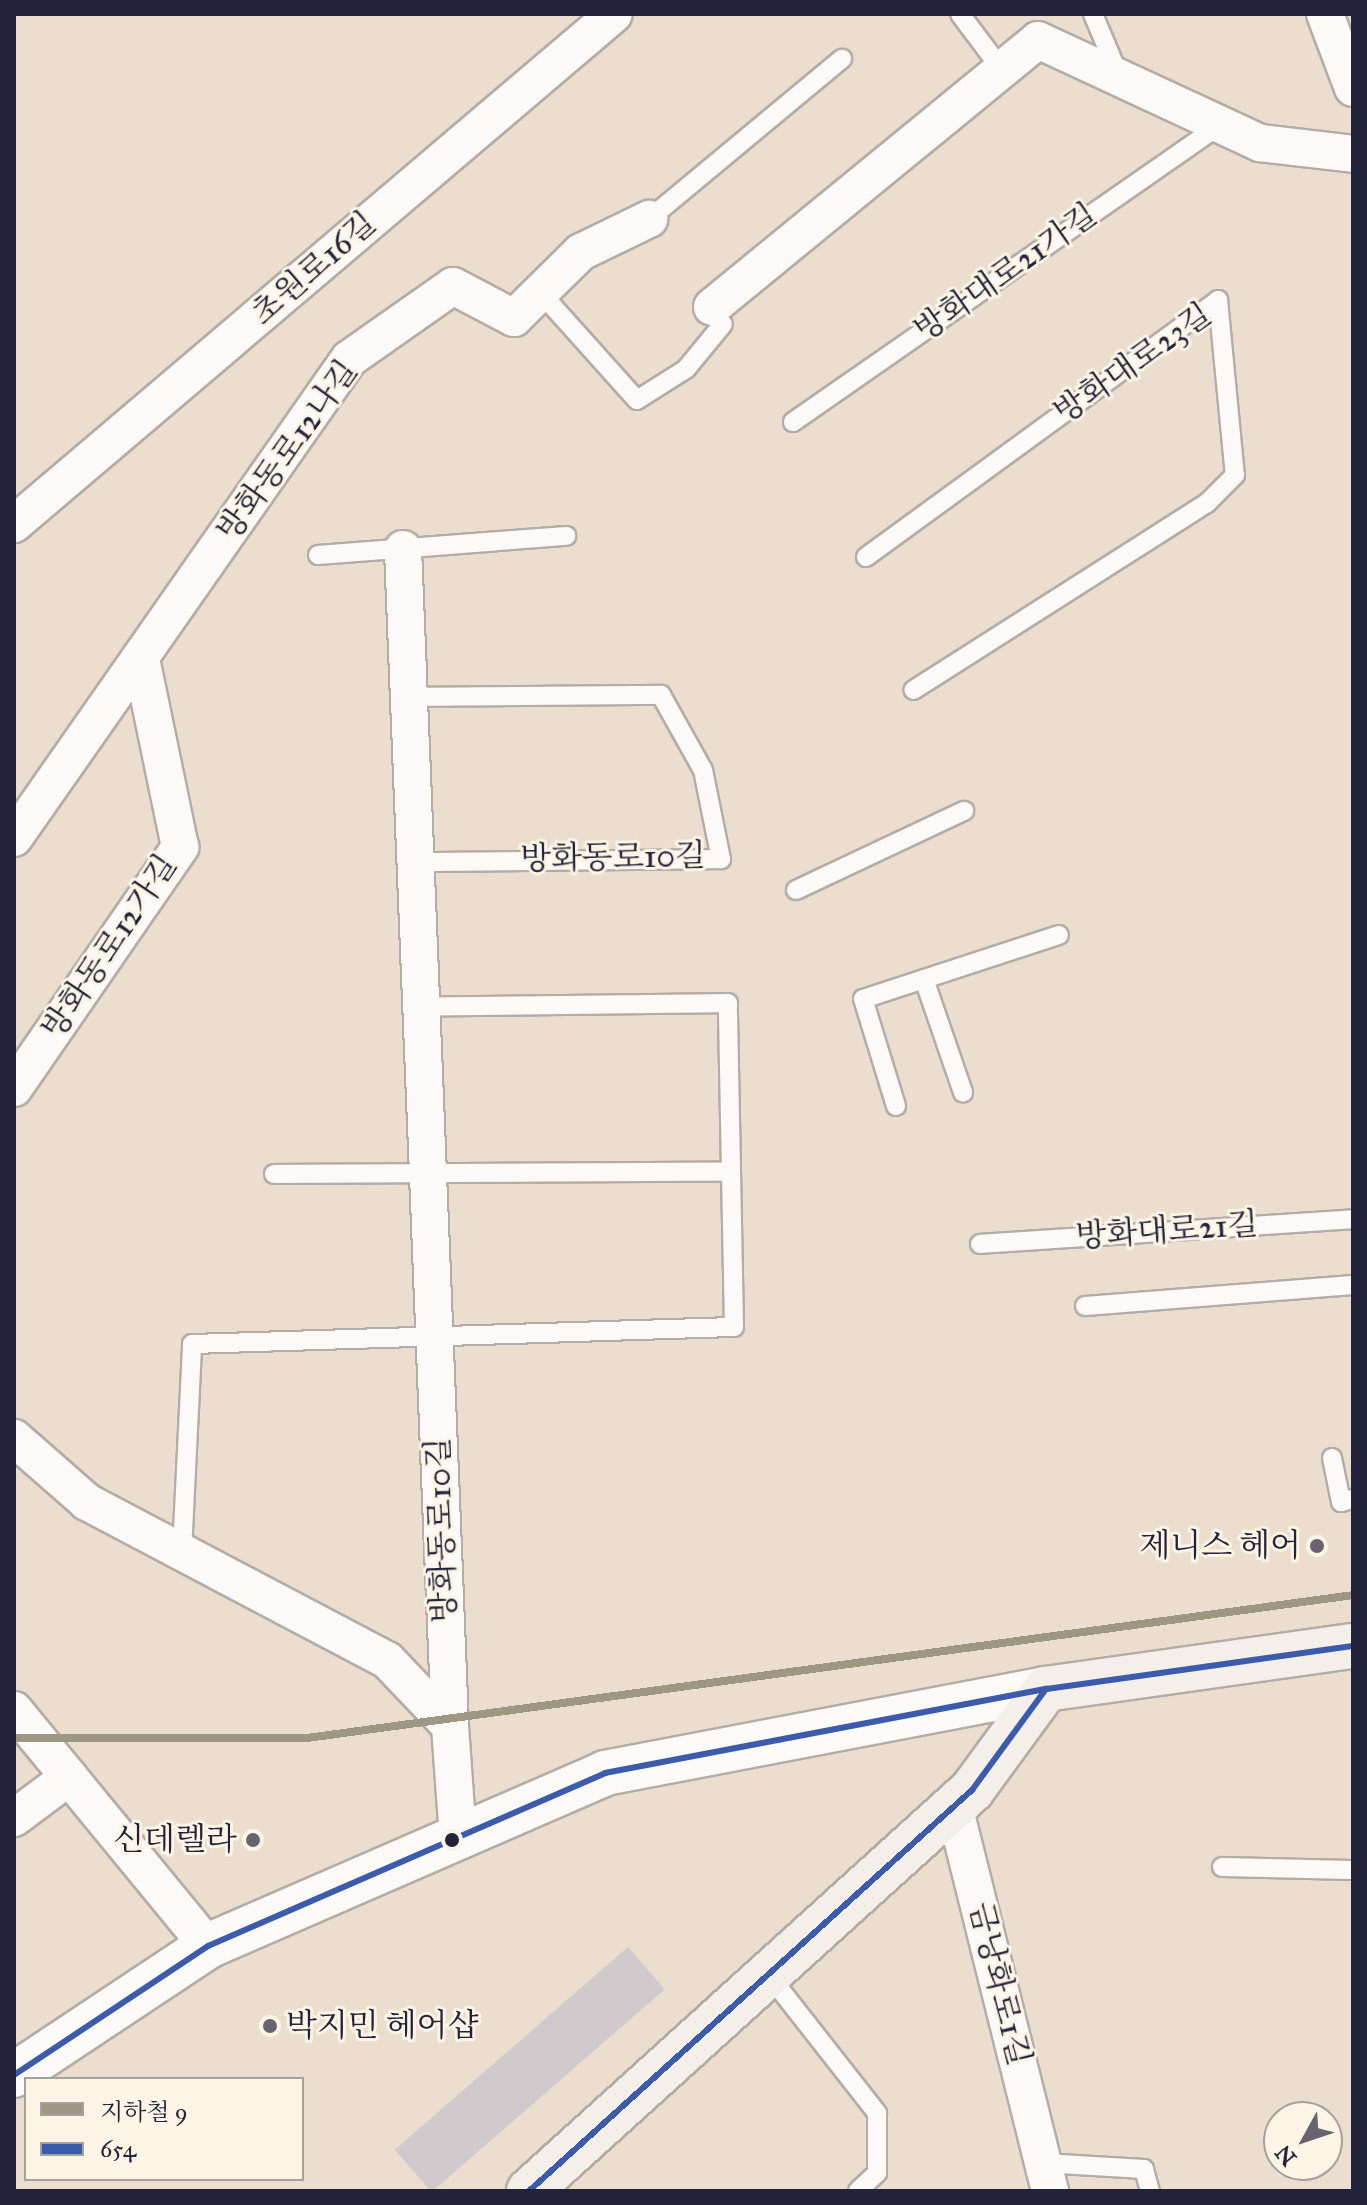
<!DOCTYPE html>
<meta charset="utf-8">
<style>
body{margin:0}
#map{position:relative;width:1367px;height:2205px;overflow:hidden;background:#ebdecf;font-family:"IM FELL Great Primer","Noto Serif KR",serif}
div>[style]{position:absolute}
.building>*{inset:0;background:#d1c9cb;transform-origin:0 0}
.roads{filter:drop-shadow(2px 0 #b5aca6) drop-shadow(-2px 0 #b5aca6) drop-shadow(0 2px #b5aca6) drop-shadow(0 -2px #b5aca6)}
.service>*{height:18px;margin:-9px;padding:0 9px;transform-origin:9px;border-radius:9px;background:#fcfaf8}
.minor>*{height:36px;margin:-18px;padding:0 18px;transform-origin:18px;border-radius:18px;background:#fcfaf8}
.tertiary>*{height:44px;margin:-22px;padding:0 22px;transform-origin:22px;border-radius:22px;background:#fcfaf8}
.secondary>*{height:44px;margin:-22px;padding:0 22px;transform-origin:22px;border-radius:22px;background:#f4f0e9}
.bus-1>*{height:6px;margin:-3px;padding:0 3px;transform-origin:3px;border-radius:3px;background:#3d5bab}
.metro-1>*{height:8px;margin:-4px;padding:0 4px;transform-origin:4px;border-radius:4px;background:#9e9783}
.dots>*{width:22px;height:22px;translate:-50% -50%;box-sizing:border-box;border:4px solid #fcf5e5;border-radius:50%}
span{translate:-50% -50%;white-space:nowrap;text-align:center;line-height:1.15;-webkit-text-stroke:6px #fcf5e5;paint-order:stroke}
.street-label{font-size:32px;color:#22223b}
.poi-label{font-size:32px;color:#22223b}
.right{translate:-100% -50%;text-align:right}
.left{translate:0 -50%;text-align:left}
.frame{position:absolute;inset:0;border:16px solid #22223b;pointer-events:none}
.legend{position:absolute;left:24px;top:2077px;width:280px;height:104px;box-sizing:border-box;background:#fcf5e5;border:2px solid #a5a1a1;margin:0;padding:10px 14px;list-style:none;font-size:24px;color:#22223b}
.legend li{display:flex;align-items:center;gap:16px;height:40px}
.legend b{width:40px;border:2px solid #a5a1a1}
.north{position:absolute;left:1263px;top:2101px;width:80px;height:80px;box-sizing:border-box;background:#fcf5e5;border:2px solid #a5a1a1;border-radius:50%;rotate:230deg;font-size:22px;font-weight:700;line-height:32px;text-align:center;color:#22223b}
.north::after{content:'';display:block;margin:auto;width:28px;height:36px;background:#68646f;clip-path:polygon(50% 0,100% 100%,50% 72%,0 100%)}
</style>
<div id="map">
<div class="building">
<i style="left:628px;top:1947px;width:56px;height:309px;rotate:49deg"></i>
</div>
<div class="roads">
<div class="service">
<i style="left:960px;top:14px;width:70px;rotate:53.1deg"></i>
<i style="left:1093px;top:14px;width:67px;rotate:67.2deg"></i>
<i style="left:649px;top:219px;width:251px;rotate:-39.7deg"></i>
<i style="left:540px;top:292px;width:145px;rotate:48.1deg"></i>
<i style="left:637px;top:400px;width:58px;rotate:-32.3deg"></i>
<i style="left:686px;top:369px;width:58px;rotate:-50.6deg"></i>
<i style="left:793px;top:422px;width:520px;rotate:-34.82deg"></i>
<i style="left:318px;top:555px;width:249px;rotate:-4.4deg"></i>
<i style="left:866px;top:557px;width:436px;rotate:-36.1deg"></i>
<i style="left:1218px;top:300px;width:176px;rotate:84.5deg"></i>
<i style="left:1235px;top:475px;width:40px;rotate:135deg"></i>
<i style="left:1207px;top:503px;width:348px;rotate:147.5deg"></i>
<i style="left:410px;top:697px;width:251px;rotate:-0.5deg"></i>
<i style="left:661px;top:695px;width:86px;rotate:60.8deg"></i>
<i style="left:703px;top:770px;width:91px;rotate:78.6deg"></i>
<i style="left:721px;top:859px;width:305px;rotate:179.4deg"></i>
<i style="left:796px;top:890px;width:186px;rotate:-25.2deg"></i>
<i style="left:924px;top:979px;width:120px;rotate:71deg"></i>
<i style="left:896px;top:1106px;width:112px;rotate:-107.1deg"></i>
<i style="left:863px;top:999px;width:206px;rotate:-18.1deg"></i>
<i style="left:274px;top:1174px;width:457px;rotate:-0.3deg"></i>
<i style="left:980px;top:1244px;width:374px;rotate:-3.8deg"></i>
<i style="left:1085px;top:1306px;width:269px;rotate:-4.5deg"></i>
<i style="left:1332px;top:1458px;width:45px;rotate:78.4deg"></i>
<i style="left:1341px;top:1502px;width:12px;rotate:-14deg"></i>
<i style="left:182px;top:1552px;width:208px;rotate:-87.2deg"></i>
<i style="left:192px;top:1344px;width:542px;rotate:-1.8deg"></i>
<i style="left:734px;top:1327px;width:324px;rotate:-91.1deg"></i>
<i style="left:728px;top:1003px;width:307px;rotate:179.3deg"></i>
<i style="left:1222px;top:1867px;width:131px;rotate:1.3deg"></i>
<i style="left:768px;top:1974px;width:177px;rotate:51.9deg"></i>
<i style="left:877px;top:2113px;width:60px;rotate:90deg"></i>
<i style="left:877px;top:2173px;width:26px;rotate:137deg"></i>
<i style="left:1043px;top:2163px;width:101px;rotate:3.4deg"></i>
<i style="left:1144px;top:2169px;width:23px;rotate:75deg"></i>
</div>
<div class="minor">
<i style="left:1325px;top:14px;width:79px;rotate:69.3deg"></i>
<i style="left:712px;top:307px;width:421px;rotate:-39.3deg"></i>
<i style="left:1038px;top:40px;width:245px;rotate:24.9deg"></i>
<i style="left:1260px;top:143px;width:94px;rotate:6.7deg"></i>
<i style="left:14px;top:524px;width:787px;rotate:-40.36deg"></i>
<i style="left:403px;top:549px;width:1178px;rotate:87.71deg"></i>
<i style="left:14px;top:838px;width:585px;rotate:-55.03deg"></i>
<i style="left:349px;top:359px;width:127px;rotate:-35.1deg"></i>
<i style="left:453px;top:286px;width:69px;rotate:27.7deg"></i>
<i style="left:514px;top:318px;width:94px;rotate:-44.6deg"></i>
<i style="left:581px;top:252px;width:76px;rotate:-25.9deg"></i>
<i style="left:14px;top:1088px;width:293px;rotate:-55.4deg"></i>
<i style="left:180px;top:847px;width:193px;rotate:-101.7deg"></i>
<i style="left:14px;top:1438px;width:97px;rotate:41.2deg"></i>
<i style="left:87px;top:1502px;width:339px;rotate:27.8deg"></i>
<i style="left:387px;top:1660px;width:91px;rotate:46.3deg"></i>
<i style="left:450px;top:1726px;width:111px;rotate:85.9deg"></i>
<i style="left:14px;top:1710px;width:306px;rotate:50.6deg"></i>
<i style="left:954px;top:1806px;width:397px;rotate:76deg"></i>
<i style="left:14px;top:1818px;width:69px;rotate:-36.7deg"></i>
</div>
<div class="tertiary">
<i style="left:14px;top:2075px;width:233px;rotate:-33.6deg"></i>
<i style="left:208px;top:1946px;width:433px;rotate:-23.5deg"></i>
<i style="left:605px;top:1773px;width:449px;rotate:-10.8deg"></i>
</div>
<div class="secondary">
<i style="left:529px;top:2191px;width:598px;rotate:-42.15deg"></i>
<i style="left:972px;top:1790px;width:125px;rotate:-53.8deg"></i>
<i style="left:1046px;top:1689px;width:310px;rotate:-8deg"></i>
</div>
</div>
<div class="bus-1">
<i style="left:14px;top:2075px;width:233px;rotate:-33.6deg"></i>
<i style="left:208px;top:1946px;width:433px;rotate:-23.5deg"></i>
<i style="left:605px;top:1773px;width:449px;rotate:-10.8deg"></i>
<i style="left:1046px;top:1689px;width:310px;rotate:-8deg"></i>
<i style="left:529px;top:2191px;width:598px;rotate:-42.15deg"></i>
<i style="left:972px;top:1790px;width:125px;rotate:-53.8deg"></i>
</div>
<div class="metro-1">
<i style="left:14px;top:1738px;width:293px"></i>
<i style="left:307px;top:1738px;width:1056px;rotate:-7.78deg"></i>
</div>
<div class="dots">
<i style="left:1317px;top:1546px;background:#68646f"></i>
<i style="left:253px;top:1840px;background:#68646f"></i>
<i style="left:452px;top:1840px;background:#22223b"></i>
<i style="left:270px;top:2026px;background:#68646f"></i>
</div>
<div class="street-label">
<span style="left:314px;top:269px;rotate:-41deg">초원로16길</span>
<span style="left:1006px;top:273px;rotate:-35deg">방화대로21가길</span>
<span style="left:1133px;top:364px;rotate:-35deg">방화대로23길</span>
<span style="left:288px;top:451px;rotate:-54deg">방화동로12나길</span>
<span style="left:613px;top:858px;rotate:-1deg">방화동로10길</span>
<span style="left:110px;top:947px;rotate:-56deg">방화동로12가길</span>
<span style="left:1167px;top:1231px;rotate:-4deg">방화대로21길</span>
<span style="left:442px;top:1530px;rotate:-92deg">방화동로10길</span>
<span style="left:999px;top:1984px;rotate:76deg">금낭화로1길</span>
</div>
<div class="poi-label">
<span class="right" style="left:1301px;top:1546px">제니스 헤어</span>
<span class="right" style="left:237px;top:1840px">신데렐라</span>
<span class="left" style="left:286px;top:2026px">박지민 헤어샵</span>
</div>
<div class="frame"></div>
<ul class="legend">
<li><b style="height:10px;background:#9e9783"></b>지하철 9</li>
<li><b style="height:10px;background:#3d5bab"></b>654</li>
</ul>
<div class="north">N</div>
</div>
